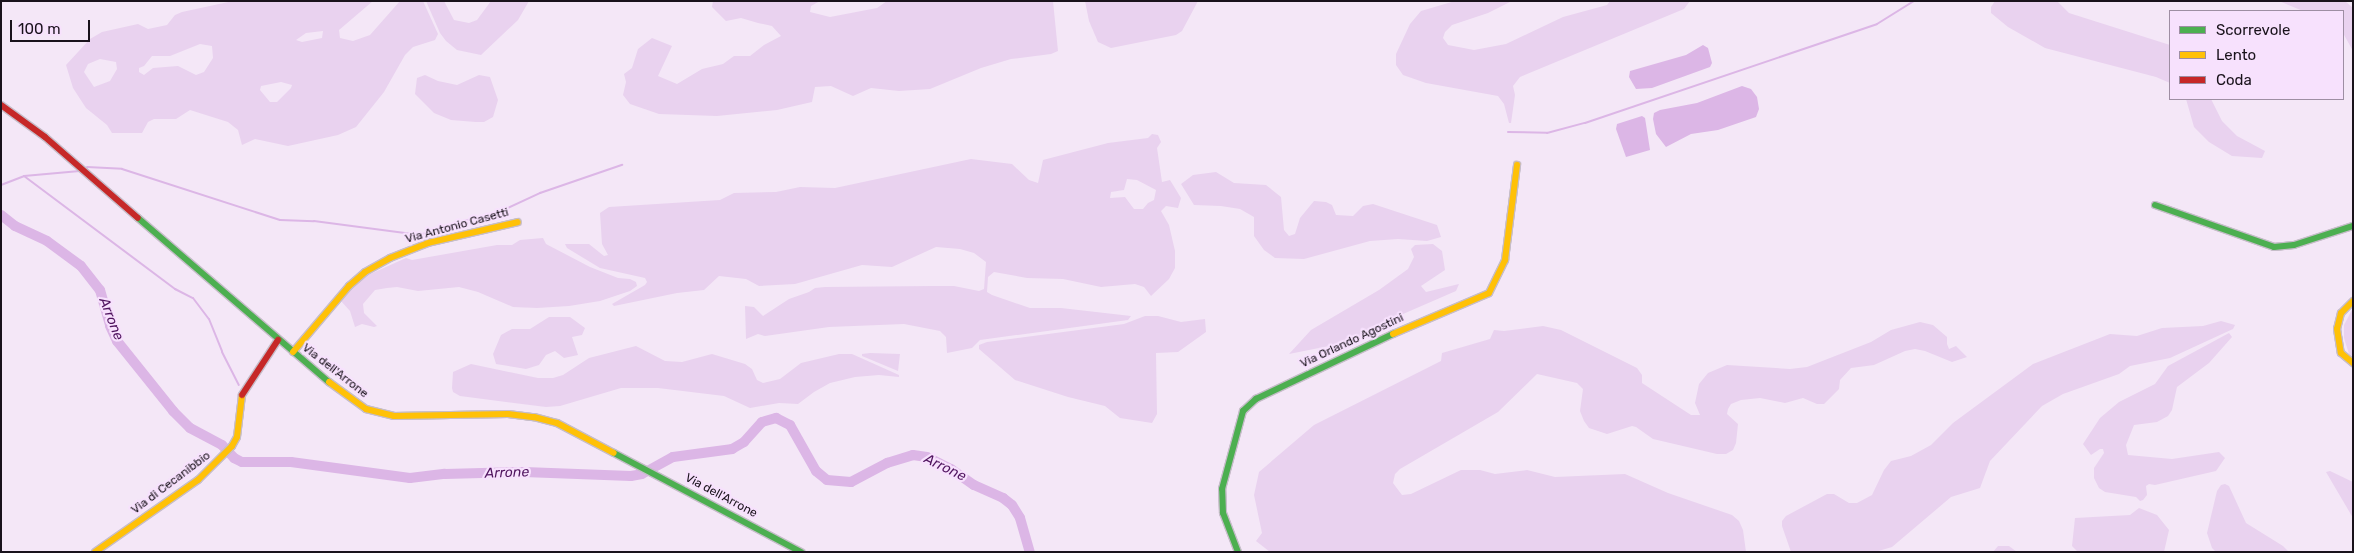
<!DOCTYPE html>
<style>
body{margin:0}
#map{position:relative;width:2354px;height:553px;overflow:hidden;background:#f4e7f7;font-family:Rubik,sans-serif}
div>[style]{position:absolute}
.green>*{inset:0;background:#e9d2ef}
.water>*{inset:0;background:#dcb6e6}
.stream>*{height:2px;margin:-1px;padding:0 1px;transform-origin:1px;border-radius:1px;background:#dcb6e6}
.river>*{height:10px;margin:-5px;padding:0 5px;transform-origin:5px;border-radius:5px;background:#dcb6e6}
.roads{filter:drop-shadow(1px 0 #c6bdc9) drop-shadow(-1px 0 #c6bdc9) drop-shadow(0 1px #c6bdc9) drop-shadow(0 -1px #c6bdc9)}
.fast>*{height:6px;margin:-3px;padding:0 3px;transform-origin:3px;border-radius:3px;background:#4caf50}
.slow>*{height:6px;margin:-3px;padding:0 3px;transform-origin:3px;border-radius:3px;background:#ffc107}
.jam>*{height:6px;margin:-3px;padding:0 3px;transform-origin:3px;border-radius:3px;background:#c62828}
span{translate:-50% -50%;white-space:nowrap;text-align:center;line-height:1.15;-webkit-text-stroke:4.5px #f7e1fd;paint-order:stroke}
.street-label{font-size:12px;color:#19121b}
.water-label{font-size:14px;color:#50145f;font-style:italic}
.frame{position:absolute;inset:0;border:2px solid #19121b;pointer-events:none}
.legend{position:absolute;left:2169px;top:10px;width:175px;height:90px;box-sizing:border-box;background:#f7e1fd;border:1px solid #9e8ea3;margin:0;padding:6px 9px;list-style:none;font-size:15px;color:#19121b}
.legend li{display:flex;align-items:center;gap:10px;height:25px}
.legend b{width:25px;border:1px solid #9e8ea3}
.scale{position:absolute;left:10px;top:20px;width:80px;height:22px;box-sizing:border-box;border:2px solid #19121b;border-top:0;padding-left:6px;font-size:15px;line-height:18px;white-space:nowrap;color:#19121b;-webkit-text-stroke:4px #f7e1fd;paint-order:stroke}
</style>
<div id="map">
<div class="green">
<i style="clip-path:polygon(evenodd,233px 1px,373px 1px,339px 30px,340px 38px,353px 41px,370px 35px,400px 1px,423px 1px,438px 34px,435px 40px,413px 47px,405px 55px,384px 92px,356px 127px,338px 135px,288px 146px,255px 139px,242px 145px,238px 130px,228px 122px,190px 110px,176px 119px,154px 119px,148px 122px,142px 133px,112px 133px,107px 125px,86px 108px,73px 88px,66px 65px,90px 39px,102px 32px,138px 24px,148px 29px,167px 25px,175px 15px,182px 12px,233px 1px,323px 31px,322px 38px,302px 42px,296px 40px,306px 33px,323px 31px,233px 1px,200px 44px,212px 46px,213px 58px,204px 72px,196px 75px,178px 66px,153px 68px,144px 75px,139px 72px,139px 68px,144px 66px,152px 56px,170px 56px,200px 44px,233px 1px,100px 59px,116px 62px,117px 69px,110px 81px,94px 87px,84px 72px,88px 64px,100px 59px,233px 1px,281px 82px,292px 85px,291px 88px,277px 102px,270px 102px,260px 90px,261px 86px,281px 82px)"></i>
<i style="clip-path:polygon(426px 1px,444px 1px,454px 20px,469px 23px,477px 20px,491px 1px,529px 1px,518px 20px,481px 55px,457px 50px,446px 41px,440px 33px)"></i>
<i style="clip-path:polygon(713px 1px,820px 1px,811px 6px,810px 12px,830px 17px,877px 8px,887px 1px,1053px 1px,1058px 51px,1051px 54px,1011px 59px,981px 68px,930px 89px,899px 91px,871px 88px,853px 96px,831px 86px,815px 87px,812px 102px,777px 110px,717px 116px,659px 114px,630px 104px,623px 95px,626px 82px,624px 74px,632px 68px,638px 49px,652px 38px,672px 46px,658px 76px,677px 84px,702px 69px,723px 64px,734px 56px,750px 56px,764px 45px,781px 36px,772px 26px,758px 23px,741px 18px,726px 21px,712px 7px)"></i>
<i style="clip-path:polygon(1085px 1px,1198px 1px,1182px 31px,1176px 35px,1111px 48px,1098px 42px,1089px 21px)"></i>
<i style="clip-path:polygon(1455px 1px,1512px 1px,1488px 13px,1452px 25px,1445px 32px,1443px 38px,1448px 45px,1474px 50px,1506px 44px,1563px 17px,1607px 5px,1610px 1px,1690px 1px,1684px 9px,1520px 77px,1513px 86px,1515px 95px,1511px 123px,1509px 123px,1504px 104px,1498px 96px,1426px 83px,1403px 75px,1396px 65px,1396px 54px,1410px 24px,1421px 11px)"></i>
<i style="clip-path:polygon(1995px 1px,2057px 1px,2069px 13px,2170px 45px,2170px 83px,2156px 77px,2045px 48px,2008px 27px,1991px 13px,1991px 7px)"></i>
<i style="clip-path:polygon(2279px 1px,2345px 1px,2353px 8px,2353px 51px,2343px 33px,2343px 11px,2303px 11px)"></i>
<i style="clip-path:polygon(425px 75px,438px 81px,457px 85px,479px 75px,490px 77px,498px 100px,493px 117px,484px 122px,476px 122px,451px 120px,434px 113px,415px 94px,417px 78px)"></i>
<i style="clip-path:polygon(2186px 99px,2211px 99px,2222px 121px,2237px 136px,2265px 151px,2262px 158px,2232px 156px,2209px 142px,2194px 127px)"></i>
<i style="clip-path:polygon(evenodd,1152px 134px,1158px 135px,1161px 142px,1157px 148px,1162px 182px,1170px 180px,1181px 198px,1178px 208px,1166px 206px,1161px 211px,1169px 225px,1175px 251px,1175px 268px,1169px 279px,1151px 296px,1144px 287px,1135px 284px,1101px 287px,1063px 279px,1027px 278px,994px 272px,988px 277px,987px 292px,992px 295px,1030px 308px,1061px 308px,1131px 316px,1128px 320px,980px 340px,972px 348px,947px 353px,946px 337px,940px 331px,904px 324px,829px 327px,765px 336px,758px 334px,746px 339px,745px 306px,754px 307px,763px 316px,789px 299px,809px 292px,815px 288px,825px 287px,933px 286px,954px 286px,979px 291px,984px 289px,986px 262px,974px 253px,960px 249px,936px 247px,892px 267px,862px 265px,795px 284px,759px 286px,746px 279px,719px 276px,704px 290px,677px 293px,614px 306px,612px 304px,645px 285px,647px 282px,645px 278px,600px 268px,567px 248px,565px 244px,589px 244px,604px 256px,608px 255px,602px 244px,600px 213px,609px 207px,720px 200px,734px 193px,776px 192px,800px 187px,835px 188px,971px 159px,1012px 164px,1029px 180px,1038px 183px,1043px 160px,1108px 143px,1148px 138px,1152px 134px,1127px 179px,1137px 180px,1156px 190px,1154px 200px,1148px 203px,1143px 209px,1134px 209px,1125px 197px,1110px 198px,1111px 192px,1124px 190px,1127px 179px)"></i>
<i style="clip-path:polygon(1216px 172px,1234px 183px,1266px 185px,1281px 197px,1284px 230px,1289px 236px,1295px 234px,1300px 218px,1314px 201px,1326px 202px,1332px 205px,1336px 215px,1353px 216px,1363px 206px,1373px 204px,1437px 225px,1441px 237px,1427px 241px,1398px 239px,1370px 241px,1304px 259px,1275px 258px,1264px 250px,1254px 236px,1254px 217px,1240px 209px,1221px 206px,1194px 205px,1181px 184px,1193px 175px)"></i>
<i style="clip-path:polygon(543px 238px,546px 244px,590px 267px,618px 278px,630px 279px,636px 282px,637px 286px,630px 291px,600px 301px,569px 306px,537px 308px,513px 307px,478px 292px,459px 287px,418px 291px,397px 287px,387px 288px,375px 290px,363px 304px,364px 313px,377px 326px,374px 327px,362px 324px,355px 327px,350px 311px,341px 301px,357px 283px,368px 275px,406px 258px,412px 260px,497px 245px,512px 245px,520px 240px)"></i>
<i style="clip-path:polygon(1433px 244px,1442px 251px,1445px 270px,1421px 286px,1426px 292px,1459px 284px,1456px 291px,1403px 314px,1364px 339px,1289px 354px,1311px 330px,1379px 290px,1408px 269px,1414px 257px,1411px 249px,1415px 245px)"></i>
<i style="clip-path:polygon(2353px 308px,2353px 357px,2349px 354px,2344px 338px,2344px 325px)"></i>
<i style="clip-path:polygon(1145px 316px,1158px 316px,1181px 322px,1205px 319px,1206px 332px,1178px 352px,1156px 353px,1157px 414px,1152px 423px,1120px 418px,1105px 406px,1068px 397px,1015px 380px,979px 349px,979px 345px,987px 342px,1124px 324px)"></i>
<i style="clip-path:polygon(549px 317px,570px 317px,585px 328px,582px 335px,572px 337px,578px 355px,564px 358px,555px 351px,546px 355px,539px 365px,526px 369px,496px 364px,493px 354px,501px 335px,512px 329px,530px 329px)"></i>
<i style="clip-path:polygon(2221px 321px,2235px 325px,2233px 329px,2170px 358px,2130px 366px,2119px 374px,2063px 394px,2042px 406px,1990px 461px,1980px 488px,1951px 497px,1892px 547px,1875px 552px,1791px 552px,1782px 526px,1782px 521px,1786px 516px,1827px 494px,1834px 494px,1849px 503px,1857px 503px,1872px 495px,1884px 470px,1891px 461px,1911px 456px,1931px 445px,1953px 423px,2033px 364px,2110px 334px,2137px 336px,2162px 328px,2203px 326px)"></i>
<i style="clip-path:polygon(1920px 322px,1933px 325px,1947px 337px,1947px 344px,1949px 349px,1956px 346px,1967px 357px,1952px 362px,1925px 351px,1915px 349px,1905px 351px,1874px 365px,1851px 368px,1840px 380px,1839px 389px,1824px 404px,1817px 404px,1803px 398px,1785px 403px,1760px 398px,1741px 400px,1731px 404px,1728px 409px,1727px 414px,1738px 424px,1736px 443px,1733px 450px,1726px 454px,1717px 454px,1653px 439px,1636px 427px,1632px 426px,1607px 434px,1589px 428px,1584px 421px,1580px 411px,1583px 389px,1577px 383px,1537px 374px,1498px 412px,1400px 469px,1395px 474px,1393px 483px,1402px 495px,1411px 494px,1461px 470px,1480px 470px,1495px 474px,1527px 470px,1555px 477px,1625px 474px,1668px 493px,1732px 515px,1739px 521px,1743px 530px,1746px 552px,1270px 552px,1256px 541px,1262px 533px,1254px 495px,1259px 472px,1314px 425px,1441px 361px,1442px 353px,1490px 339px,1494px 330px,1504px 331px,1543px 326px,1561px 330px,1637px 368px,1642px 375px,1642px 383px,1691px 415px,1700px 415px,1695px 403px,1699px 384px,1708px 373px,1727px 365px,1790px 369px,1807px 367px,1871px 342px,1891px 330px)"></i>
<i style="clip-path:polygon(2229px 333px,2232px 337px,2209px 363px,2177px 387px,2172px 410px,2168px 416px,2157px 422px,2134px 425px,2126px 445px,2128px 455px,2172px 459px,2219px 452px,2225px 458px,2216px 471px,2155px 485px,2149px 484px,2146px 486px,2147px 495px,2143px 500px,2140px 501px,2136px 497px,2105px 492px,2099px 488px,2094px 478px,2094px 468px,2104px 453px,2103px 449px,2100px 449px,2091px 455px,2083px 444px,2100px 418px,2119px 402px,2155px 384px,2168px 366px)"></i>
<i style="clip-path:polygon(636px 346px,665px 361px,682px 362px,712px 354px,745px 364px,752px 369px,757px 380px,763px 383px,780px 379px,801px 363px,839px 354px,852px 354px,899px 375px,899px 377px,879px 375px,855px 377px,830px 383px,814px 392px,798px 404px,779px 403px,750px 408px,724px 396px,658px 388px,621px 388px,560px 406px,546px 407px,460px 396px,453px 392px,452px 388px,453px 372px,471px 364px,538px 378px,553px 378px,563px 375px,589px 358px)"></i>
<i style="clip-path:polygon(870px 353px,900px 354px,898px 371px,862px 356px,862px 354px)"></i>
<i style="clip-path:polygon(2330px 471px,2353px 482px,2353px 518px,2326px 472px)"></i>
<i style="clip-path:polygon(2225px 484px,2229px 486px,2246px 523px,2283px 546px,2289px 552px,2216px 552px,2212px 548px,2207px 533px,2217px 491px,2221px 485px)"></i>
<i style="clip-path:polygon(2139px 508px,2157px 515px,2169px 530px,2164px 552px,2078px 552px,2072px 546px,2075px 518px,2130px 515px)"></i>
<i style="clip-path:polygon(1998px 546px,2009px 546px,2017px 552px,1993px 552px)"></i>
</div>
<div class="water">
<i style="clip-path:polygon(1703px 45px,1708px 48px,1712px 63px,1710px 67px,1652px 88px,1636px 89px,1629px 77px,1630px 71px,1686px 55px)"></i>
<i style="clip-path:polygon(1742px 86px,1751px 89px,1757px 97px,1759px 109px,1756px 117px,1718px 130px,1691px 134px,1666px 147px,1656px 134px,1653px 119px,1654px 113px,1660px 110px,1697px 103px)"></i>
<i style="clip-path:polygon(1642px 116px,1645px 118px,1650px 150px,1626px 157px,1616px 129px,1617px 124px)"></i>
</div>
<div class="stream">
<i style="left:1508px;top:132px;width:39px;rotate:1deg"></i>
<i style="left:1547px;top:133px;width:39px;rotate:-15deg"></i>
<i style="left:1585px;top:123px;width:308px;rotate:-18.7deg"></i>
<i style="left:1877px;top:24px;width:44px;rotate:-31.9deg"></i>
<i style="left:87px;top:167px;width:35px;rotate:3deg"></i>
<i style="left:122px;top:169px;width:166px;rotate:17.9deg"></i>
<i style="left:280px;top:220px;width:34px;rotate:2deg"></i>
<i style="left:314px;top:221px;width:107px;rotate:7.5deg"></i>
<i style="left:420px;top:235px;width:36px;rotate:-19deg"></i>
<i style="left:454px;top:223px;width:42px;rotate:-12.4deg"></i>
<i style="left:495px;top:214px;width:50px;rotate:-25deg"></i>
<i style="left:540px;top:193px;width:87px;rotate:-18.9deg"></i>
<i style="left:24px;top:176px;width:189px;rotate:36.8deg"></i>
<i style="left:175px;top:289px;width:20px;rotate:27deg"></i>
<i style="left:193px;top:298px;width:26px;rotate:53deg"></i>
<i style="left:209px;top:319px;width:35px;rotate:68deg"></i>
<i style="left:222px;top:352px;width:37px;rotate:63deg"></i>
<i style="left:1px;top:185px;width:25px;rotate:-21deg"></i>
<i style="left:24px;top:176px;width:56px;rotate:-5.1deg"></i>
</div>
<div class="river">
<i style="left:1px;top:215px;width:18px;rotate:38deg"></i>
<i style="left:15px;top:226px;width:35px;rotate:25deg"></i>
<i style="left:47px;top:241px;width:42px;rotate:36.3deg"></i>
<i style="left:81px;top:266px;width:31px;rotate:52deg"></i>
<i style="left:100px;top:290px;width:37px;rotate:74deg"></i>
<i style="left:110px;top:326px;width:17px;rotate:65deg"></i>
<i style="left:117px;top:341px;width:90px;rotate:51.3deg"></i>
<i style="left:173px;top:411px;width:24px;rotate:45deg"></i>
<i style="left:190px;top:428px;width:36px;rotate:28deg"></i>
<i style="left:222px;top:445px;width:18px;rotate:47deg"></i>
<i style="left:234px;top:458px;width:9px;rotate:27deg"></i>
<i style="left:242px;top:462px;width:49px"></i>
<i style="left:291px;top:462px;width:120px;rotate:7.7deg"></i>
<i style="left:410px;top:478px;width:35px;rotate:-7deg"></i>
<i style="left:445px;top:474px;width:79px;rotate:-1.5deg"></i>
<i style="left:524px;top:472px;width:107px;rotate:2.1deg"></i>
<i style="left:631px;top:476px;width:11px;rotate:-10deg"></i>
<i style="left:642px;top:474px;width:35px;rotate:-29deg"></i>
<i style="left:673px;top:457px;width:60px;rotate:-7.7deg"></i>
<i style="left:732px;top:449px;width:14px;rotate:-30deg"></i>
<i style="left:744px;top:442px;width:27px;rotate:-48deg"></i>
<i style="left:762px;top:422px;width:15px;rotate:-16deg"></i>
<i style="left:776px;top:418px;width:16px;rotate:27deg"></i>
<i style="left:790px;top:425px;width:53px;rotate:60.5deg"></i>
<i style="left:816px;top:471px;width:14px;rotate:39deg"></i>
<i style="left:827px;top:480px;width:24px;rotate:5deg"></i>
<i style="left:851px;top:482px;width:41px;rotate:-27.8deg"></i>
<i style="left:887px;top:463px;width:27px;rotate:-17deg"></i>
<i style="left:913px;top:455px;width:14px;rotate:8deg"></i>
<i style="left:927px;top:457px;width:27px;rotate:27deg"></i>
<i style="left:951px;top:469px;width:28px;rotate:35deg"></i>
<i style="left:974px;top:485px;width:32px;rotate:24deg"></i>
<i style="left:1003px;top:498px;width:11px;rotate:38deg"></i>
<i style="left:1012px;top:505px;width:15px;rotate:58deg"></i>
<i style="left:1020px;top:518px;width:35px;rotate:74deg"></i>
</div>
<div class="roads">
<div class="fast">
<i style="left:2155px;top:205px;width:126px;rotate:19.4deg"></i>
<i style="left:2274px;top:247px;width:20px;rotate:-6deg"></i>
<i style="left:2294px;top:245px;width:62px;rotate:-17.9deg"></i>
<i style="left:138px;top:218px;width:252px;rotate:40.7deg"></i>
<i style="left:614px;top:453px;width:212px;rotate:27.9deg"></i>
<i style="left:1238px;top:552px;width:42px;rotate:-111deg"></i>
<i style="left:1223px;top:513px;width:24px;rotate:-92deg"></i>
<i style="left:1222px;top:489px;width:81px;rotate:-74.9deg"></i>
<i style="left:1243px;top:411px;width:18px;rotate:-43deg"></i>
<i style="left:1256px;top:399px;width:152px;rotate:-25.4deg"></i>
</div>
<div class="slow">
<i style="left:2353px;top:301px;width:17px;rotate:135deg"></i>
<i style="left:2341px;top:313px;width:16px;rotate:104deg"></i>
<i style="left:2337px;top:329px;width:24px;rotate:81deg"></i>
<i style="left:2341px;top:353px;width:16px;rotate:40deg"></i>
<i style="left:1393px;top:334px;width:104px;rotate:-23.1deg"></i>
<i style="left:1489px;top:293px;width:37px;rotate:-64deg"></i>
<i style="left:1505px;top:260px;width:96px;rotate:-82.8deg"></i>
<i style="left:293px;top:352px;width:87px;rotate:-49.7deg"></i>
<i style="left:349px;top:286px;width:21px;rotate:-41deg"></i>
<i style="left:365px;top:272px;width:29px;rotate:-29deg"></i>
<i style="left:390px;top:258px;width:41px;rotate:-21.5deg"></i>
<i style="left:428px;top:243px;width:92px;rotate:-13.1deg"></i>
<i style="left:329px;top:382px;width:46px;rotate:36.1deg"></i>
<i style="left:366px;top:409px;width:29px;rotate:14deg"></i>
<i style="left:394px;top:416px;width:114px;rotate:-1deg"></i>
<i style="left:508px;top:414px;width:26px;rotate:7deg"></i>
<i style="left:534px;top:417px;width:24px;rotate:15deg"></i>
<i style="left:557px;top:423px;width:64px;rotate:27.8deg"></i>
<i style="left:95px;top:552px;width:126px;rotate:-35deg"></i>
<i style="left:198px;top:480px;width:48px;rotate:-45deg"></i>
<i style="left:232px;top:446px;width:10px;rotate:-61deg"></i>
<i style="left:237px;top:437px;width:42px;rotate:-83.2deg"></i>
</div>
<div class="jam">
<i style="left:1px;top:105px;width:54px;rotate:36deg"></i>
<i style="left:45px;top:137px;width:123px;rotate:41.1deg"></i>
<i style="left:242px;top:395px;width:66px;rotate:-56.8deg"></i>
</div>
</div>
<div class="street-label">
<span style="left:457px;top:226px;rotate:-15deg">Via Antonio Casetti</span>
<span style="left:1352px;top:341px;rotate:-25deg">Via Orlando Agostini</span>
<span style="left:335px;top:371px;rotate:38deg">Via dell'Arrone</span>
<span style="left:171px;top:483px;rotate:-37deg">Via di Cecanibbio</span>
<span style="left:721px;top:496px;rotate:28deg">Via dell'Arrone</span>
</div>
<div class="water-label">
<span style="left:111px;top:319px;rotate:69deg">Arrone</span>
<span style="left:945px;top:468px;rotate:26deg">Arrone</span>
<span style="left:507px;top:473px;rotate:-2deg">Arrone</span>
</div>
<div class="frame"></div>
<ul class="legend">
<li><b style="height:6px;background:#4caf50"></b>Scorrevole</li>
<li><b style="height:6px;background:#ffc107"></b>Lento</li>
<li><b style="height:6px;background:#c62828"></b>Coda</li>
</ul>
<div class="scale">100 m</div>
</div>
